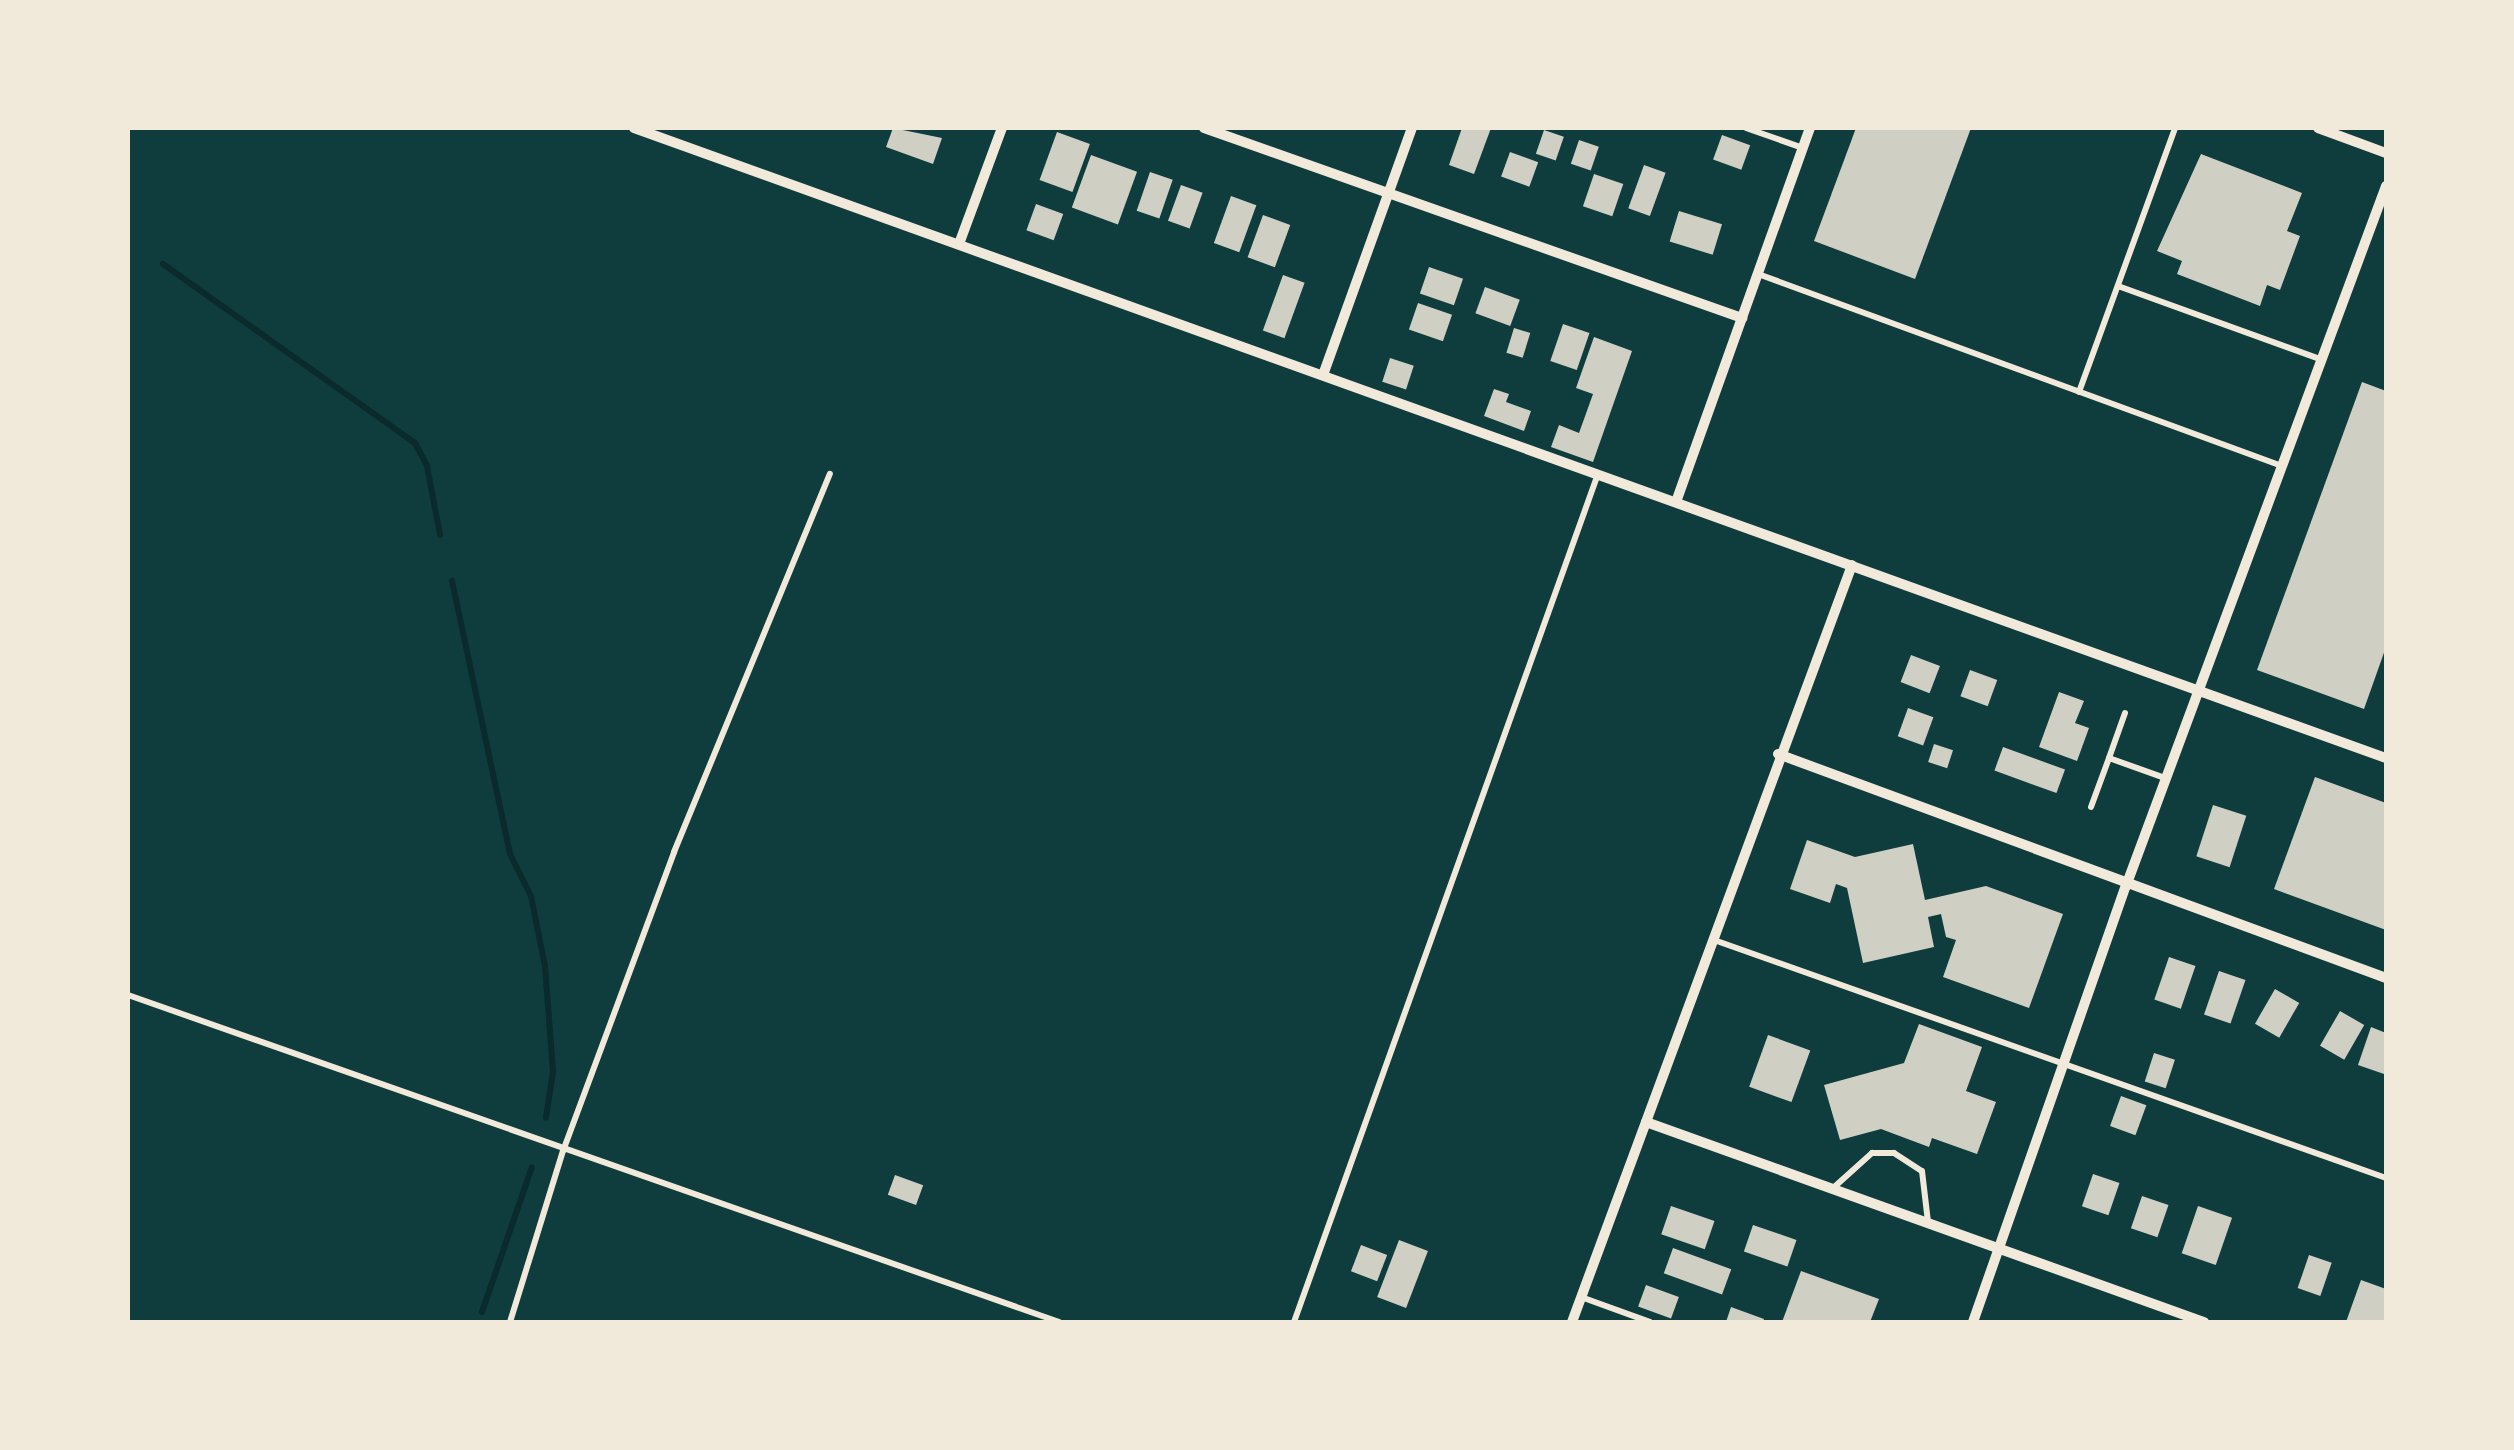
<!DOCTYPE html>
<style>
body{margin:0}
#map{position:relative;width:2514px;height:1450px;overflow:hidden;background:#0f3d3e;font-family:"Exo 2",sans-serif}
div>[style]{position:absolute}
.stream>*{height:6px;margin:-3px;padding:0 3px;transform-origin:3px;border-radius:3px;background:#0a2a2b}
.building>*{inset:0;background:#cfcfc3;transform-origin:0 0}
.service>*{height:6px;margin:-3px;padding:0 3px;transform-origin:3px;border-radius:3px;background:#f1e9da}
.minor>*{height:10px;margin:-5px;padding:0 5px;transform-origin:5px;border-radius:5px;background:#f1e9da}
span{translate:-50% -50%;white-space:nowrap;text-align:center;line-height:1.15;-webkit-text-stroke:10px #f1e9da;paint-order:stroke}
.frame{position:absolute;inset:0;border:130px solid #f1e9da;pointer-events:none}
</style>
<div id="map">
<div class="stream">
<i style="left:163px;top:264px;width:309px;rotate:35.4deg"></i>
<i style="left:415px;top:443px;width:26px;rotate:62deg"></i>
<i style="left:427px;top:466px;width:70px;rotate:79.3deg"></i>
<i style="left:452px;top:581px;width:279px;rotate:78deg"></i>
<i style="left:510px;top:854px;width:47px;rotate:63.4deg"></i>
<i style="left:531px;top:896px;width:71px;rotate:78.7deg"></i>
<i style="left:545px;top:966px;width:106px;rotate:85.7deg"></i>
<i style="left:553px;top:1072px;width:46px;rotate:98.8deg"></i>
<i style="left:482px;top:1312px;width:153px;rotate:-71deg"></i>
</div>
<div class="building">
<i style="clip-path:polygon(893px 128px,942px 138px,933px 164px,886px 147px)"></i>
<i style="clip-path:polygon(1462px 128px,1491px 128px,1474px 174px,1449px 165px)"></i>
<i style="clip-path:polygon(1856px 128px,1971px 128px,1915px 279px,1814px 241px)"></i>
<i style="left:1544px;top:130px;width:21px;height:25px;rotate:19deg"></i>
<i style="left:1057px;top:132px;width:35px;height:51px;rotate:20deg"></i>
<i style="left:1722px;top:135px;width:30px;height:26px;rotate:20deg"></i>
<i style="left:1579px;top:140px;width:21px;height:25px;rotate:19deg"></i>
<i style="left:1510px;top:152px;width:30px;height:26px;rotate:20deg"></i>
<i style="clip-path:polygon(2201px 154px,2302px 193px,2287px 231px,2300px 236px,2280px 290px,2267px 285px,2260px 306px,2177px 274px,2182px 261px,2157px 251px)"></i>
<i style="left:1091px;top:155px;width:49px;height:56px;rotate:20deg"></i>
<i style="left:1644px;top:165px;width:23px;height:46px;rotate:20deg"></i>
<i style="left:1150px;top:172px;width:24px;height:41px;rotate:19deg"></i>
<i style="left:1594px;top:174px;width:31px;height:34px;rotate:19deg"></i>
<i style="left:1181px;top:185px;width:23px;height:38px;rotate:20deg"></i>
<i style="left:1231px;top:196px;width:27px;height:50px;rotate:20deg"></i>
<i style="left:1036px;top:204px;width:29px;height:28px;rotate:20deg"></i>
<i style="left:1679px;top:211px;width:45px;height:32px;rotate:17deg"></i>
<i style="left:1263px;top:215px;width:29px;height:45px;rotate:20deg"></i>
<i style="left:1429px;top:267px;width:36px;height:28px;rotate:19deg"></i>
<i style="left:1283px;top:275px;width:23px;height:59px;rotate:20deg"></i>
<i style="left:1485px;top:287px;width:37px;height:28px;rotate:20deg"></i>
<i style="left:1418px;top:303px;width:36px;height:28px;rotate:19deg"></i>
<i style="left:1563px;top:324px;width:28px;height:39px;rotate:19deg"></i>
<i style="left:1514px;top:328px;width:17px;height:26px;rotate:17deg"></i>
<i style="clip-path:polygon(1594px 337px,1632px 351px,1593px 462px,1551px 447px,1559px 425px,1579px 433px,1593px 394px,1576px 388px)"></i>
<i style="left:1390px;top:358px;width:25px;height:25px;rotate:18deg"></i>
<i style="clip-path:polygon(2362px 382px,2386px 391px,2386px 647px,2364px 709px,2257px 670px)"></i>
<i style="clip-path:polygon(1494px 389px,1509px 394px,1506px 402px,1531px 411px,1524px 431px,1484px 416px)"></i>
<i style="left:1911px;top:655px;width:31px;height:29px;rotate:21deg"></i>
<i style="left:1970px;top:670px;width:29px;height:28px;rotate:20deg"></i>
<i style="clip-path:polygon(2059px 692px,2084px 701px,2075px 723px,2089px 728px,2077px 761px,2039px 747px)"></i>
<i style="left:1908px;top:708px;width:27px;height:30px;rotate:20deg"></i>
<i style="left:1934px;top:744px;width:20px;height:19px;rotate:18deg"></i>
<i style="left:2003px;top:747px;width:66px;height:25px;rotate:20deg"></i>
<i style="clip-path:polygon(2315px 777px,2386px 803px,2386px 930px,2274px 889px)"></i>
<i style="left:2213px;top:805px;width:35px;height:54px;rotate:18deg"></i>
<i style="clip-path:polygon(1807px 840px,1855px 857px,1913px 844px,1925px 900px,1986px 886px,2063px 914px,2029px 1008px,1943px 977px,1956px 940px,1946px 937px,1941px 914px,1928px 917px,1934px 947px,1863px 963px,1847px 888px,1836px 884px,1830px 903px,1790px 889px)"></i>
<i style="left:2169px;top:957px;width:28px;height:45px;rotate:19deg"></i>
<i style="left:2219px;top:971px;width:28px;height:46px;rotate:19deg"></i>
<i style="left:2275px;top:989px;width:28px;height:40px;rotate:30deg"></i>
<i style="left:2340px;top:1011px;width:28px;height:40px;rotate:30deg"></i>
<i style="clip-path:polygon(1919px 1024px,1982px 1047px,1966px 1091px,1996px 1102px,1977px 1154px,1932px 1138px,1929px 1147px,1881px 1129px,1840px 1140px,1824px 1085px,1904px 1063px)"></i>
<i style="clip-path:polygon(2371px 1027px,2386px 1033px,2384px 1074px,2358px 1065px)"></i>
<i style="left:1768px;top:1035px;width:45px;height:55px;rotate:20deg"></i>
<i style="left:2154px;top:1053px;width:22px;height:30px;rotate:18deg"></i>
<i style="left:2121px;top:1096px;width:27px;height:32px;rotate:20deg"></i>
<i style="left:2093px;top:1174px;width:28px;height:34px;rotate:19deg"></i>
<i style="left:895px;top:1175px;width:30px;height:21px;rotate:20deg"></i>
<i style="left:2142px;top:1196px;width:28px;height:34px;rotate:19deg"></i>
<i style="left:1671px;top:1206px;width:46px;height:30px;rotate:19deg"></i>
<i style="left:2198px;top:1206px;width:36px;height:50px;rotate:19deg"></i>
<i style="left:1753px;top:1225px;width:46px;height:28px;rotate:19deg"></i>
<i style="left:1399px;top:1240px;width:31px;height:61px;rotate:21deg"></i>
<i style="left:1361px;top:1245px;width:28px;height:28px;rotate:21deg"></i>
<i style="left:1673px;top:1248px;width:62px;height:27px;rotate:20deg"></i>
<i style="left:2309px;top:1255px;width:24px;height:35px;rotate:19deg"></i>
<i style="clip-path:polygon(1801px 1271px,1879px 1299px,1870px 1322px,1782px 1322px)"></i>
<i style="clip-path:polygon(2361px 1280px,2386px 1289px,2386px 1322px,2346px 1322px)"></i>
<i style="left:1646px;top:1285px;width:35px;height:23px;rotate:20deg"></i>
<i style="clip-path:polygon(1731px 1307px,1764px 1319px,1763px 1322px,1726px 1322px)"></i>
</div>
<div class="service">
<i style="left:1746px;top:128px;width:60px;rotate:19.3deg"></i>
<i style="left:1758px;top:274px;width:558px;rotate:20.12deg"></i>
<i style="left:2118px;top:286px;width:215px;rotate:19.9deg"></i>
<i style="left:2079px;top:392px;width:281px;rotate:-70deg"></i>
<i style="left:2125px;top:713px;width:48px;rotate:109.6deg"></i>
<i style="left:2109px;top:758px;width:59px;rotate:19.7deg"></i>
<i style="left:2091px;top:807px;width:52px;rotate:-69.8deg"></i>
<i style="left:1714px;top:940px;width:713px;rotate:19.5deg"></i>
<i style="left:128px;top:995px;width:987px;rotate:19.35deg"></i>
<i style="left:1832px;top:1189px;width:54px;rotate:-42deg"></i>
<i style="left:1872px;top:1153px;width:22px"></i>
<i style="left:1894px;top:1153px;width:33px;rotate:33deg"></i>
<i style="left:1922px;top:1171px;width:51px;rotate:83.3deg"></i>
<i style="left:1581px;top:1297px;width:73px;rotate:19.9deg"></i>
<i style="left:510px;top:1322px;width:179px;rotate:-72.8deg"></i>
<i style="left:563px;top:1151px;width:319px;rotate:-69.6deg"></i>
<i style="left:674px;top:852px;width:409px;rotate:-67.6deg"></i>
<i style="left:1294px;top:1322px;width:901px;rotate:-70.28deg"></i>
</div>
<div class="minor">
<i style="left:634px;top:128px;width:1862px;rotate:19.78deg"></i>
<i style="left:1204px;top:128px;width:571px;rotate:19.45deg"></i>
<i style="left:2318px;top:128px;width:72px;rotate:20.2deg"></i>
<i style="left:959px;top:244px;width:124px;rotate:-69.7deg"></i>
<i style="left:1323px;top:375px;width:263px;rotate:-70.2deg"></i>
<i style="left:1676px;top:502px;width:397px;rotate:-70.3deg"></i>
<i style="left:1778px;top:754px;width:648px;rotate:20.22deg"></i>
<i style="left:1646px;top:1122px;width:593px;rotate:19.72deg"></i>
<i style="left:1572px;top:1322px;width:807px;rotate:-69.7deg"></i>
<i style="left:1973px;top:1322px;width:462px;rotate:-70.7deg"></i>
<i style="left:2126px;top:886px;width:747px;rotate:-69.62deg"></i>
</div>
<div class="frame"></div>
</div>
